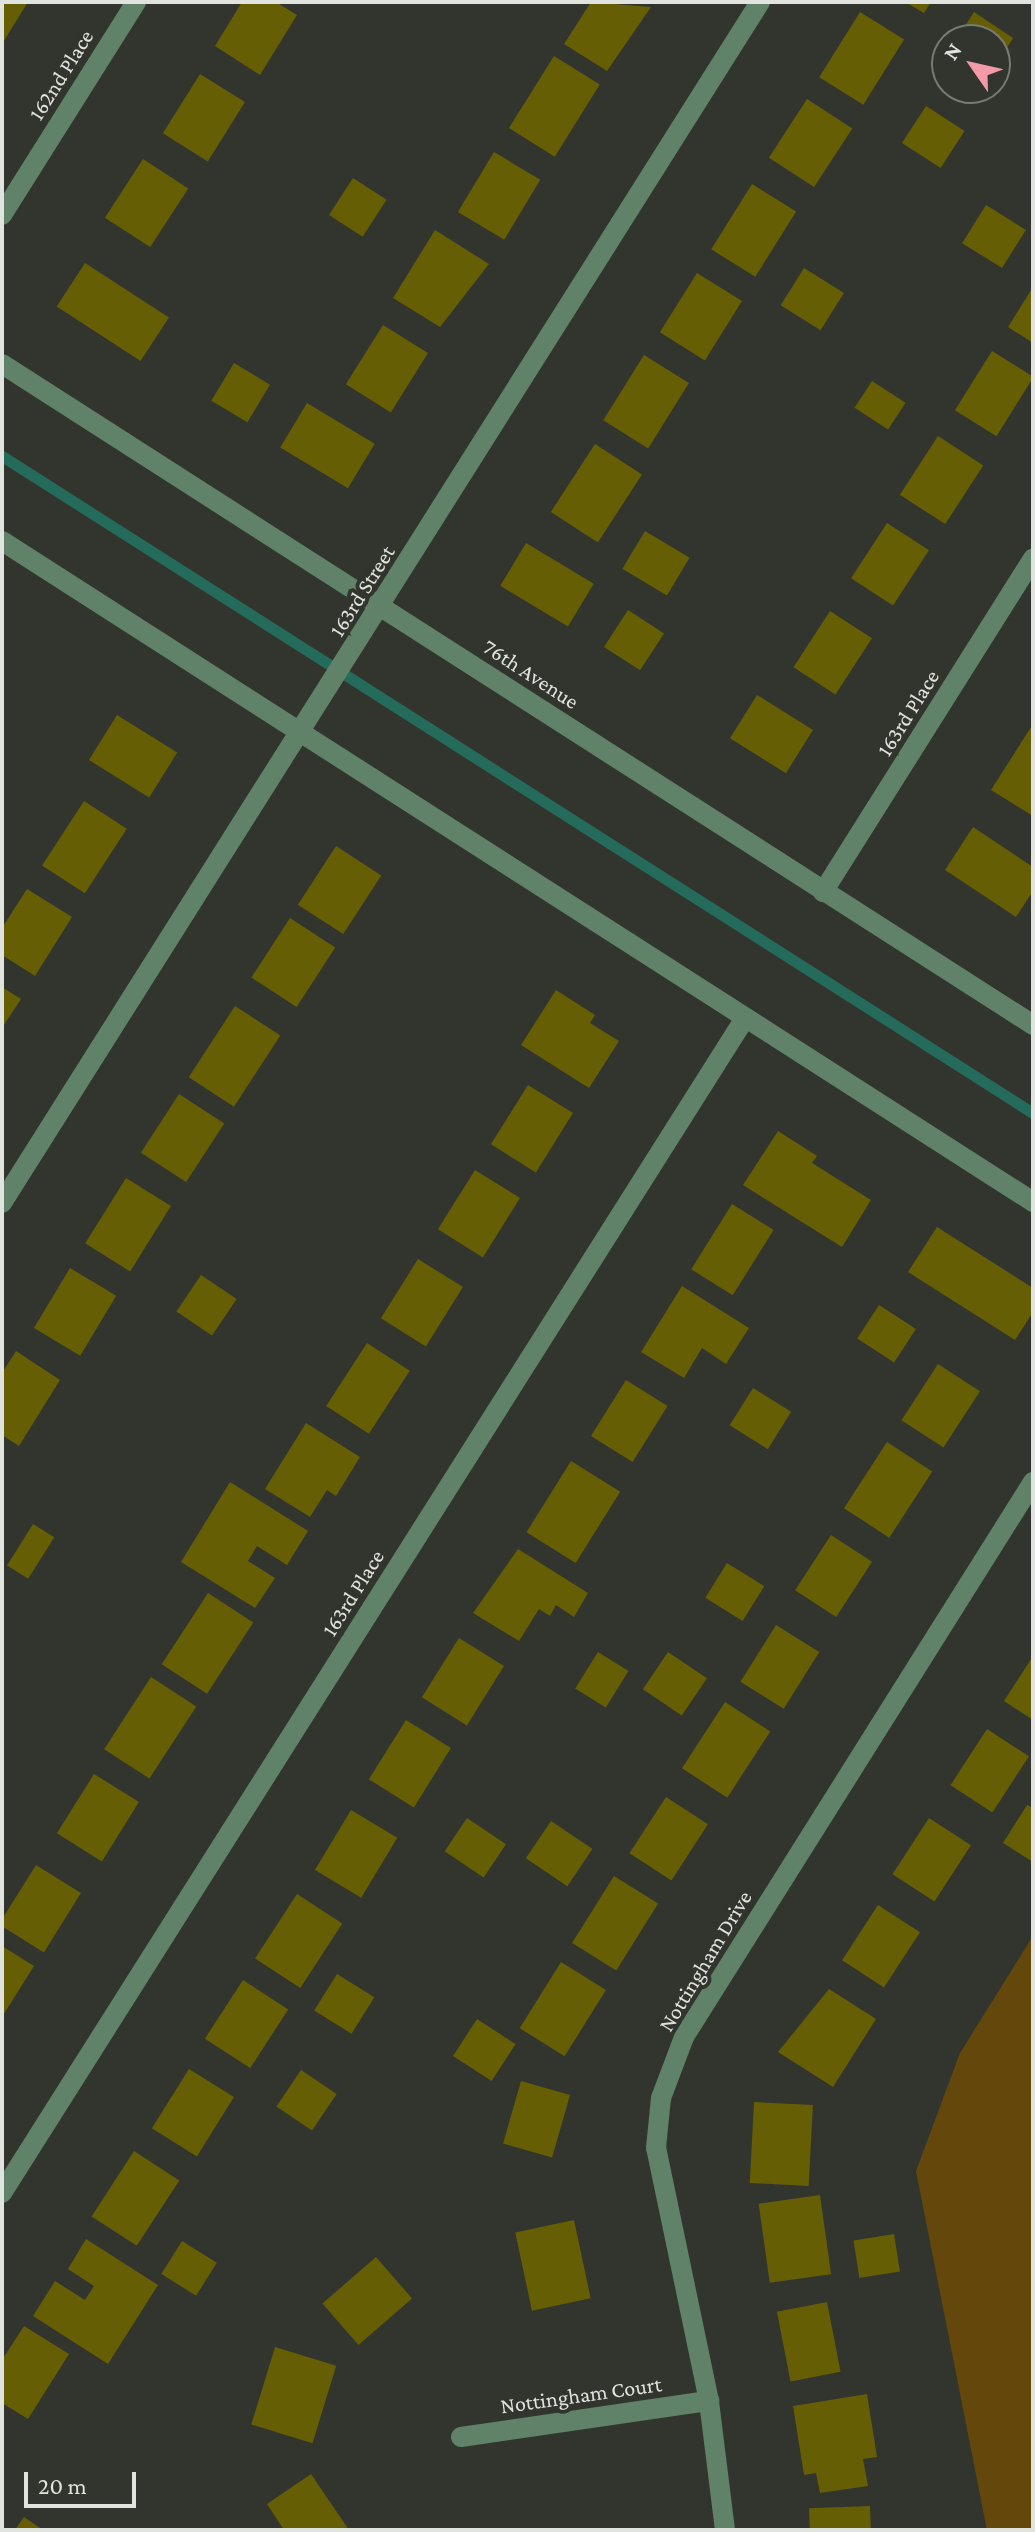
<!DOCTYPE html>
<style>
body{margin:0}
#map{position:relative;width:1035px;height:2532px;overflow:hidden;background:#31352d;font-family:"Crimson Pro",serif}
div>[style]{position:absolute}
.green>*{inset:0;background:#64480b}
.stream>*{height:11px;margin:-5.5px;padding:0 5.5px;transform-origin:5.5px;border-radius:5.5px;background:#256b5b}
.building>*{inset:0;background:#665e05;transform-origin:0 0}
.minor>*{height:20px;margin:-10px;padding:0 10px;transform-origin:10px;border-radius:10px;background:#608268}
span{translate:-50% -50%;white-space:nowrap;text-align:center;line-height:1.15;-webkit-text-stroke:8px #31352d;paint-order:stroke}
.street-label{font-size:22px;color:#e1e3de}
.frame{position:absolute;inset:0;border:4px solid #e1e3de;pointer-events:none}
.north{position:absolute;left:931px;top:24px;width:80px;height:80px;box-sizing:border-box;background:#31352d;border:2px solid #777b74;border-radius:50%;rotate:304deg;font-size:22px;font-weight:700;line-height:32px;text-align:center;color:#e1e3de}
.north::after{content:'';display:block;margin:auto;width:28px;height:36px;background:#f39aa9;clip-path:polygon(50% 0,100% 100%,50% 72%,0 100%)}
.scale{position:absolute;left:24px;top:2472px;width:112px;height:36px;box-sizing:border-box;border:4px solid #e1e3de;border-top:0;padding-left:10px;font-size:24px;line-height:28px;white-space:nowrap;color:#e1e3de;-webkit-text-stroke:6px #31352d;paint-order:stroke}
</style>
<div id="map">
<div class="green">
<i style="clip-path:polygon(1033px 1936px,1033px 2530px,987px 2530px,916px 2171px,960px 2053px)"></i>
</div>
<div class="stream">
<i style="left:2px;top:456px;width:1223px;rotate:32.51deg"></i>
</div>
<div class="building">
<i style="clip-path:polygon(2px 2px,28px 2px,2px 44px)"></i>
<i style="clip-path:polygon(242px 2px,276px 2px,297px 15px,260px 75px,215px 46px)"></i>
<i style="clip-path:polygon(591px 2px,651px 7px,607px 71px,564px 44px)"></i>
<i style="clip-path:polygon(905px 2px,931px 2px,924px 13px)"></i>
<i style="left:860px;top:12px;width:52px;height:77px;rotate:32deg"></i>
<i style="clip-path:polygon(974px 12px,1013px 38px,995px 67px,995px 40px,956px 40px)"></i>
<i style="left:554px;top:56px;width:54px;height:85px;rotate:32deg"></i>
<i style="left:200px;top:74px;width:53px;height:70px;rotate:32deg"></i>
<i style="left:807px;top:99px;width:54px;height:70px;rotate:33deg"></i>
<i style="left:926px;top:106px;width:46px;height:44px;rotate:33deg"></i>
<i style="left:494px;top:152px;width:54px;height:70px;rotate:31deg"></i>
<i style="left:143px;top:159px;width:54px;height:70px;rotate:33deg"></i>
<i style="left:353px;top:178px;width:40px;height:44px;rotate:33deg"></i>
<i style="left:752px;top:184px;width:52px;height:77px;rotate:32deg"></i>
<i style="left:986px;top:205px;width:47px;height:45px;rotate:32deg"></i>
<i style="clip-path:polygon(435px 230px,489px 264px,440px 327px,393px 298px)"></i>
<i style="left:85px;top:263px;width:100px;height:52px;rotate:33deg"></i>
<i style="left:804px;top:268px;width:47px;height:44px;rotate:32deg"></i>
<i style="left:697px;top:273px;width:53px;height:70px;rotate:32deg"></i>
<i style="clip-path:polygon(1033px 287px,1033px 343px,1008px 327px)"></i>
<i style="left:383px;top:325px;width:53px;height:70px;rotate:32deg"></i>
<i style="left:992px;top:351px;width:49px;height:70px;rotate:32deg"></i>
<i style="left:644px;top:355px;width:53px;height:77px;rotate:32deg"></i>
<i style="left:234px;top:363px;width:42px;height:44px;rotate:31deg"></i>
<i style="left:872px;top:381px;width:40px;height:32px;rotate:33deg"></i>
<i style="left:307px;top:403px;width:79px;height:52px;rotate:31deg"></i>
<i style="left:938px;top:436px;width:54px;height:70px;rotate:33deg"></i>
<i style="left:595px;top:444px;width:56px;height:81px;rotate:33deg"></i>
<i style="left:887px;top:523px;width:50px;height:66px;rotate:33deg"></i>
<i style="left:645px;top:531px;width:52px;height:44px;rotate:31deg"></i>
<i style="left:526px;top:543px;width:79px;height:50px;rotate:31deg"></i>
<i style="left:628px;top:610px;width:43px;height:44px;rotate:33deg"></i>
<i style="left:830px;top:611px;width:50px;height:67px;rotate:33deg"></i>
<i style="left:757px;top:695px;width:66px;height:51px;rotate:32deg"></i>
<i style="left:117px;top:715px;width:71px;height:53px;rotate:32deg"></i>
<i style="clip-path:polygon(1033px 724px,1033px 816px,991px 790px)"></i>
<i style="left:84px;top:801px;width:51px;height:77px;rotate:33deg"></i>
<i style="clip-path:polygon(973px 827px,1033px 867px,1033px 891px,1016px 917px,945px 870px)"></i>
<i style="left:336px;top:846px;width:54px;height:70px;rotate:33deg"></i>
<i style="clip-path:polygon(27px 889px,72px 917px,35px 976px,2px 955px,2px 928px)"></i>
<i style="left:290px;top:918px;width:54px;height:71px;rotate:33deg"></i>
<i style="clip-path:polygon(2px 987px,21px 999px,2px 1028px)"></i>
<i style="clip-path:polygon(556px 990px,595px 1015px,590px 1023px,619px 1041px,589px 1088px,521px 1045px)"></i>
<i style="left:235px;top:1006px;width:54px;height:85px;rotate:33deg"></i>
<i style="left:528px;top:1085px;width:53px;height:70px;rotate:32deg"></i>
<i style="left:179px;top:1094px;width:54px;height:70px;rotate:33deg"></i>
<i style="clip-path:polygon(778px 1131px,817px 1156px,812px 1163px,871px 1200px,842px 1247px,743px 1185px)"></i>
<i style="left:475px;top:1170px;width:53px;height:70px;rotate:32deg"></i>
<i style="left:126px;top:1178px;width:53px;height:77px;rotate:32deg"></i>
<i style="left:732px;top:1204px;width:49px;height:77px;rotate:32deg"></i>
<i style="clip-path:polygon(937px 1227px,1033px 1288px,1033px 1312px,1015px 1340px,908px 1272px)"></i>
<i style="left:418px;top:1259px;width:53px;height:70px;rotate:32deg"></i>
<i style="left:70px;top:1268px;width:54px;height:70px;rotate:31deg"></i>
<i style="left:201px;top:1275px;width:43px;height:44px;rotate:34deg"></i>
<i style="clip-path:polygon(682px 1286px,749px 1328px,726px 1364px,702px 1348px,684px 1378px,641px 1352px)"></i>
<i style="left:879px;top:1305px;width:44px;height:40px;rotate:33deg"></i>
<i style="left:367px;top:1343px;width:51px;height:75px;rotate:33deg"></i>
<i style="clip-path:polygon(16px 1351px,60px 1380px,19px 1446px,2px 1435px,2px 1373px)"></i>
<i style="left:938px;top:1364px;width:50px;height:67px;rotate:33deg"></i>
<i style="left:626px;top:1380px;width:49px;height:66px;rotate:32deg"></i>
<i style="left:753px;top:1388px;width:45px;height:44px;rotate:32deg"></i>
<i style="clip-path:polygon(306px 1423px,360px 1457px,336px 1496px,327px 1490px,310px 1517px,265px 1489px)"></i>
<i style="left:887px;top:1442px;width:54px;height:79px;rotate:33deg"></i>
<i style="left:571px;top:1461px;width:58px;height:84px;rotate:32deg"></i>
<i style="clip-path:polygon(230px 1482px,308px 1531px,287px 1565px,257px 1546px,248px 1561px,275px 1578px,255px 1608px,181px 1562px)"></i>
<i style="left:33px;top:1524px;width:25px;height:49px;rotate:32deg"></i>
<i style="left:831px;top:1535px;width:49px;height:66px;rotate:33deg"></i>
<i style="clip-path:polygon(518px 1549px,588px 1593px,574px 1617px,556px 1605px,550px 1616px,539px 1609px,519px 1641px,473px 1613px)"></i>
<i style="left:727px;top:1563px;width:44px;height:41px;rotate:32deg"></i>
<i style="left:208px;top:1593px;width:54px;height:85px;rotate:33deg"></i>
<i style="left:776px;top:1625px;width:51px;height:67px;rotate:32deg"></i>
<i style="left:459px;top:1638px;width:53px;height:70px;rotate:32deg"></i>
<i style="left:598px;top:1652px;width:36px;height:43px;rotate:32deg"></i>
<i style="left:668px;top:1652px;width:47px;height:45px;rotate:34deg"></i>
<i style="clip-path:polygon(1033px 1656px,1033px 1720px,1004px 1701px)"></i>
<i style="left:151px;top:1677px;width:54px;height:86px;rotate:33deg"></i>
<i style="left:725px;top:1702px;width:54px;height:79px;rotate:33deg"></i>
<i style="left:406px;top:1720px;width:53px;height:70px;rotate:32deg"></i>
<i style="left:987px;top:1729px;width:50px;height:67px;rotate:33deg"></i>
<i style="left:94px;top:1774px;width:53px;height:70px;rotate:32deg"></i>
<i style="left:666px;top:1797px;width:50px;height:67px;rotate:33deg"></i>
<i style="clip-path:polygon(1027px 1805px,1033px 1808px,1033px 1862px,1003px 1843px)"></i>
<i style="left:351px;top:1810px;width:54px;height:70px;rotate:31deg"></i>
<i style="left:467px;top:1818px;width:47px;height:40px;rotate:34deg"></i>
<i style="left:929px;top:1818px;width:50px;height:67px;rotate:33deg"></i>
<i style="left:551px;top:1821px;width:50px;height:45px;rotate:34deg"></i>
<i style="left:36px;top:1865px;width:53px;height:70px;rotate:32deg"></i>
<i style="left:614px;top:1876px;width:52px;height:79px;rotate:32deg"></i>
<i style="left:297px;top:1894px;width:54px;height:77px;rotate:33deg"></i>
<i style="left:878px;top:1905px;width:50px;height:66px;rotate:33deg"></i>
<i style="clip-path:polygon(2px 1946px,34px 1966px,2px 2017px)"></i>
<i style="left:561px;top:1962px;width:53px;height:78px;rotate:32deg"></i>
<i style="left:337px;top:1974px;width:44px;height:43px;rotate:32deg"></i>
<i style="left:243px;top:1980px;width:54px;height:70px;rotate:33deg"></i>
<i style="clip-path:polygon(829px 1989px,876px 2019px,833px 2087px,778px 2052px)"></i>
<i style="left:477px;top:2019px;width:46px;height:44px;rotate:33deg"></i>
<i style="left:189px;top:2069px;width:53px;height:70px;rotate:32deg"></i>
<i style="left:301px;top:2070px;width:43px;height:44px;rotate:34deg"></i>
<i style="left:521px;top:2081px;width:51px;height:65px;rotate:16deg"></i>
<i style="left:754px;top:2102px;width:59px;height:81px;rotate:3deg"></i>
<i style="left:134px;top:2151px;width:54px;height:78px;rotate:33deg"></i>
<i style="left:820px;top:2195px;width:80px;height:62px;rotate:82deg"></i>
<i style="left:574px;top:2220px;width:80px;height:60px;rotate:78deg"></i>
<i style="left:894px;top:2234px;width:38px;height:41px;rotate:81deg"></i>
<i style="clip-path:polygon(86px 2239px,158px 2285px,108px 2364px,33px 2316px,55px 2281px,85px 2300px,94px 2286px,68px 2269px)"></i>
<i style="left:182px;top:2241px;width:41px;height:39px;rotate:32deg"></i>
<i style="left:376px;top:2257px;width:55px;height:71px;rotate:49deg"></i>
<i style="left:827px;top:2302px;width:71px;height:51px;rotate:79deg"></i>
<i style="clip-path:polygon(24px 2326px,69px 2354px,28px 2419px,2px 2403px,2px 2360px)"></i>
<i style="left:275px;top:2347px;width:64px;height:81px;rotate:17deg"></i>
<i style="clip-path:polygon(867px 2394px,877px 2457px,863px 2459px,868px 2486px,820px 2493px,816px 2473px,804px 2475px,793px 2406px)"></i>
<i style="clip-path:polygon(311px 2474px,349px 2530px,284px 2530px,267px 2504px)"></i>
<i style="left:870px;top:2506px;width:24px;height:61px;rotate:88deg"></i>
<i style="clip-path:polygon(24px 2517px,43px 2530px,15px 2530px)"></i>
</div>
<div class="minor">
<i style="left:2px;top:215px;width:252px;rotate:-57.8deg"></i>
<i style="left:2px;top:364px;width:1225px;rotate:32.66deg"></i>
<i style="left:2px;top:541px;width:1225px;rotate:32.66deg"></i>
<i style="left:823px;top:892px;width:394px;rotate:-57.8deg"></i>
<i style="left:2px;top:1203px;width:1420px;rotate:-57.74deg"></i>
<i style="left:2px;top:2193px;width:1390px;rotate:-57.69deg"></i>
<i style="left:461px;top:2437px;width:251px;rotate:-8.3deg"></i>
<i style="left:725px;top:2530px;width:130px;rotate:-97.1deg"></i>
<i style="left:709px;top:2401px;width:258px;rotate:-101.8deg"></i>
<i style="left:656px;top:2148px;width:50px;rotate:-84.3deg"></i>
<i style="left:661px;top:2098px;width:65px;rotate:-69.3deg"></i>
<i style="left:684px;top:2037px;width:656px;rotate:-57.84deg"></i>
</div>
<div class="street-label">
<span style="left:61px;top:75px;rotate:-58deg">162nd Place</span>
<span style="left:362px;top:591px;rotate:-58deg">163rd Street</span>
<span style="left:531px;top:674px;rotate:33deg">76th Avenue</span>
<span style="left:908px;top:713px;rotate:-58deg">163rd Place</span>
<span style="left:353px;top:1593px;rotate:-58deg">163rd Place</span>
<span style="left:705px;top:1961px;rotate:-59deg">Nottingham Drive</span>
<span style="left:581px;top:2395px;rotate:-8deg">Nottingham Court</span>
</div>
<div class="frame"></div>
<div class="north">N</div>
<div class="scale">20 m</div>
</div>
